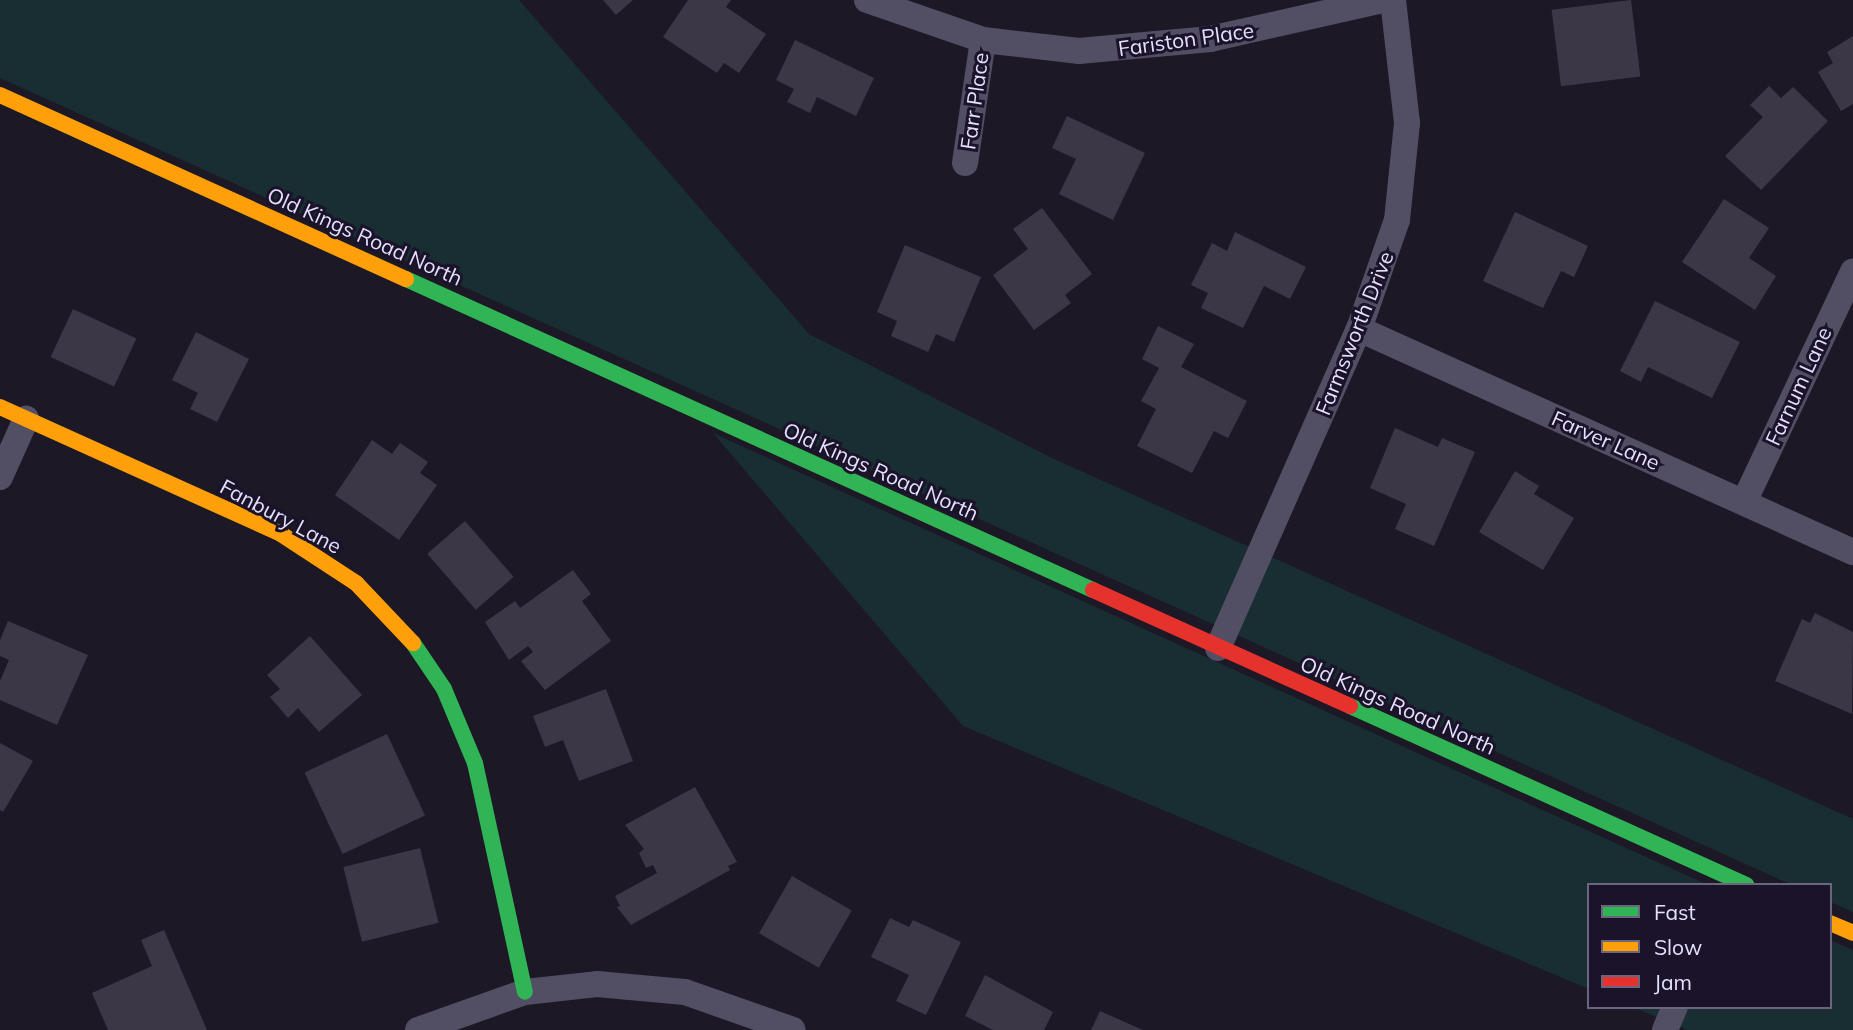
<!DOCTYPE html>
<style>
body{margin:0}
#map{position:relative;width:1853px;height:1030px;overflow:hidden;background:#1c1825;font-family:Mulish,sans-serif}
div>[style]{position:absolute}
.green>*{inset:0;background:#182e32}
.building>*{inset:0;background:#3c3746;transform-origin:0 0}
.street>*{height:26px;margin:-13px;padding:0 13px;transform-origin:13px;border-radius:13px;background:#524e64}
.fast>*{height:16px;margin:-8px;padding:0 8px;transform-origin:8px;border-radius:8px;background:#30b455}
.slow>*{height:16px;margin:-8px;padding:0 8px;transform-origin:8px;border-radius:8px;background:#ff9f0a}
.jam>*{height:16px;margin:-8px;padding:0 8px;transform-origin:8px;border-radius:8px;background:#e5322d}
span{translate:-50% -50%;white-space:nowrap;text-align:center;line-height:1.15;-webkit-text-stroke:6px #1a132a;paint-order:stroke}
.street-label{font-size:21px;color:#e6dffd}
.legend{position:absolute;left:1587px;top:883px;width:245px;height:126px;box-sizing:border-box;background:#1a132a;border:2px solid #6c657e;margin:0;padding:9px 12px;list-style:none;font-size:21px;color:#e6dffd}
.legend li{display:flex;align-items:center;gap:14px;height:35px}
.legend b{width:35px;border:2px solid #6c657e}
</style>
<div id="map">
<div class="green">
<i style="clip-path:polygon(0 0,519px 0,809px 334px,1052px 458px,1853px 819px,1853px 912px,1830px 902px,1830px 885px,1792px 885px,0 78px)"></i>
<i style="clip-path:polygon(713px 433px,1708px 885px,1589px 885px,1589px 989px,963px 726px)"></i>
<i style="clip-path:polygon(1830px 940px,1853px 950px,1853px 1030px,1687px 1030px,1633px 1007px,1830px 1007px)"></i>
</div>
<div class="building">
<i style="clip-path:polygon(603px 0,633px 0,616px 15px)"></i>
<i style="clip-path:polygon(688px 0,731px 0,726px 7px,766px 34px,739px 73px,724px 63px,717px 73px,663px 37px)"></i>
<i style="left:1631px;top:0;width:77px;height:80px;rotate:83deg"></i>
<i style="clip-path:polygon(1853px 36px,1853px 104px,1841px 111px,1818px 72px,1833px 63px,1827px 52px)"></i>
<i style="clip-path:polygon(795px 40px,874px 78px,856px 116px,817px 97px,810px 113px,787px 102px,794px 89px,776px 80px)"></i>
<i style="clip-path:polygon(1769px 86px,1781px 98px,1793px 87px,1828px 121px,1761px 190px,1725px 156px,1763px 117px,1750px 105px)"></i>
<i style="clip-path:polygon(1067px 116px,1145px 153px,1113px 220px,1059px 194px,1076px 159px,1052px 148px)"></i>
<i style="clip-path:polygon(1724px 199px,1769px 228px,1749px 258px,1776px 276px,1755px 310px,1682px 262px)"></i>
<i style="clip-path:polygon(1042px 208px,1092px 274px,1065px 295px,1071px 303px,1034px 330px,993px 275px,1028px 249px,1013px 229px)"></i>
<i style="clip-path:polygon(1515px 212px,1588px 246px,1574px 277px,1561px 271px,1543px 308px,1483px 281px)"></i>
<i style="clip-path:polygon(1235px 232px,1306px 267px,1290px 299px,1264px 286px,1243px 328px,1201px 308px,1208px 293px,1191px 285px,1212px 243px,1227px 251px)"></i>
<i style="clip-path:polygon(905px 245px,981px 277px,954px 342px,936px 334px,928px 352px,891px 336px,897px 321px,877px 312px)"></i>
<i style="clip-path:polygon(1655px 301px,1740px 342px,1712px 398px,1648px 367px,1641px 382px,1620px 371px)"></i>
<i style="left:73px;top:309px;width:70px;height:53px;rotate:25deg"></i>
<i style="clip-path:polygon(1158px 326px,1194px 344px,1181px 367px,1247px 401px,1228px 438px,1214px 431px,1192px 473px,1137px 446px,1156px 409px,1141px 401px,1159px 368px,1142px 359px)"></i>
<i style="clip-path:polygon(196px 332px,249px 359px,217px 422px,190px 409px,198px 393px,172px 380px)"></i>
<i style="clip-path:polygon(1395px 428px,1438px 447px,1442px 438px,1475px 452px,1434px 546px,1395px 529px,1406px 504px,1370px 488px)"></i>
<i style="clip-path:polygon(372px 440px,392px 454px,400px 443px,428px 462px,420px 473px,437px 485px,399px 540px,335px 495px)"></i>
<i style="clip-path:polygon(1515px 471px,1539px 486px,1534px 494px,1574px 518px,1543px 570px,1479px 532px)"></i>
<i style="left:465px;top:521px;width:74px;height:50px;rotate:49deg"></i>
<i style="clip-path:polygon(573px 570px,591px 594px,582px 601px,611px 641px,545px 690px,521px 661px,533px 652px,528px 646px,509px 660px,485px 622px,515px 601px,520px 608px)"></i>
<i style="clip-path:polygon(1815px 613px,1853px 632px,1852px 714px,1775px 681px,1802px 619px,1810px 623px)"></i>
<i style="clip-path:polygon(8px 621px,88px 655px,57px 725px,0 700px,0 681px,9px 660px,0 656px,0 640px)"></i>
<i style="clip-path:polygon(310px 636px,362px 695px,319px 732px,298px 708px,288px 718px,270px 697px,280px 689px,267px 675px)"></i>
<i style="clip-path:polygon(606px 689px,633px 761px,579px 781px,563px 740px,545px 747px,533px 716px)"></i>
<i style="left:387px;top:734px;width:90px;height:91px;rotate:65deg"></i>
<i style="clip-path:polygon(0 743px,33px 761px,3px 812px,0 810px)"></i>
<i style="clip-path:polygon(695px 787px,737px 862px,728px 866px,730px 870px,631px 925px,617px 907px,620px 906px,615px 896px,657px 873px,653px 865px,646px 868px,639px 853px,644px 849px,625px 825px)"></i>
<i style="left:420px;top:848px;width:77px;height:79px;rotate:76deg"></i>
<i style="left:792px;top:876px;width:69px;height:66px;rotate:30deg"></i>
<i style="clip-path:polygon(890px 918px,909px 927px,913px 920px,961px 942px,926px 1015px,896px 1001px,909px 975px,871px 957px)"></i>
<i style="clip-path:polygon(164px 930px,207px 1030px,108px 1030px,92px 993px,152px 966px,141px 940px)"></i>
<i style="clip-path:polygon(985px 975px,1053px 1012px,1044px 1030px,993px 1030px,965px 1016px)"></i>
<i style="clip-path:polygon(1100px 1011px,1143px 1030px,1091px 1030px)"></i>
</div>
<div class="street">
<i style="left:867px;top:0;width:123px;rotate:19deg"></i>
<i style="left:983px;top:40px;width:97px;rotate:6.5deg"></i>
<i style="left:1079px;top:51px;width:132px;rotate:-5.2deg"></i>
<i style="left:1210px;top:39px;width:177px;rotate:-12.7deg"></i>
<i style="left:965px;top:163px;width:124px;rotate:-81.7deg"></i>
<i style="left:1359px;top:329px;width:542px;rotate:24.3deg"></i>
<i style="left:0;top:477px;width:64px;rotate:-65.9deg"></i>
<i style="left:1744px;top:502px;width:255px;rotate:-64.7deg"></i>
<i style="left:1218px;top:648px;width:349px;rotate:-66.2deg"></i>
<i style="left:1359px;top:329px;width:115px;rotate:-70.8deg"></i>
<i style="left:1397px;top:220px;width:98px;rotate:-84.1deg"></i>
<i style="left:1407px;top:123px;width:124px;rotate:-96.5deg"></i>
<i style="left:418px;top:1030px;width:114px;rotate:-19.6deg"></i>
<i style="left:525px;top:992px;width:72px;rotate:-6.3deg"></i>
<i style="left:597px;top:984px;width:88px;rotate:5.2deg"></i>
<i style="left:685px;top:992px;width:114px;rotate:19.4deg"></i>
<i style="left:1665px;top:1030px;width:25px;rotate:-67deg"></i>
</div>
<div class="fast">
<i style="left:406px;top:279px;width:754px;rotate:24.36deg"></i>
<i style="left:413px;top:643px;width:55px;rotate:56deg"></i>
<i style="left:444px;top:689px;width:80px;rotate:67.3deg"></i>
<i style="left:475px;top:763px;width:234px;rotate:77.7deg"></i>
<i style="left:1350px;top:706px;width:435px;rotate:24.3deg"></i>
</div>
<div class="slow">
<i style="left:0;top:95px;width:446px;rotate:24.4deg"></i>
<i style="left:0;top:407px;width:308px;rotate:24.3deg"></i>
<i style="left:281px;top:534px;width:90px;rotate:33.2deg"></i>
<i style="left:356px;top:583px;width:83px;rotate:46.5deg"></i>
<i style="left:1830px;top:923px;width:25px;rotate:23deg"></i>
</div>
<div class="jam">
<i style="left:1093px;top:590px;width:282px;rotate:24.3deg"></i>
</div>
<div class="street-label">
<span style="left:1186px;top:39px;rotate:-8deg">Fariston Place</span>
<span style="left:974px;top:101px;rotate:-82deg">Farr Place</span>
<span style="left:365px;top:236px;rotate:24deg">Old Kings Road North</span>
<span style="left:1354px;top:333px;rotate:-68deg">Farmsworth Drive</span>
<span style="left:1798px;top:386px;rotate:-65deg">Farnum Lane</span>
<span style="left:1606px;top:440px;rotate:24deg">Farver Lane</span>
<span style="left:881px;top:471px;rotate:24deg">Old Kings Road North</span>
<span style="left:281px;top:516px;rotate:28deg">Fanbury Lane</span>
<span style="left:1398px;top:705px;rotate:24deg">Old Kings Road North</span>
</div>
<ul class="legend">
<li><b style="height:9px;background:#30b455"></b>Fast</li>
<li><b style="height:9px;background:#ff9f0a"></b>Slow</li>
<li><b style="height:9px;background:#e5322d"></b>Jam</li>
</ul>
</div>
